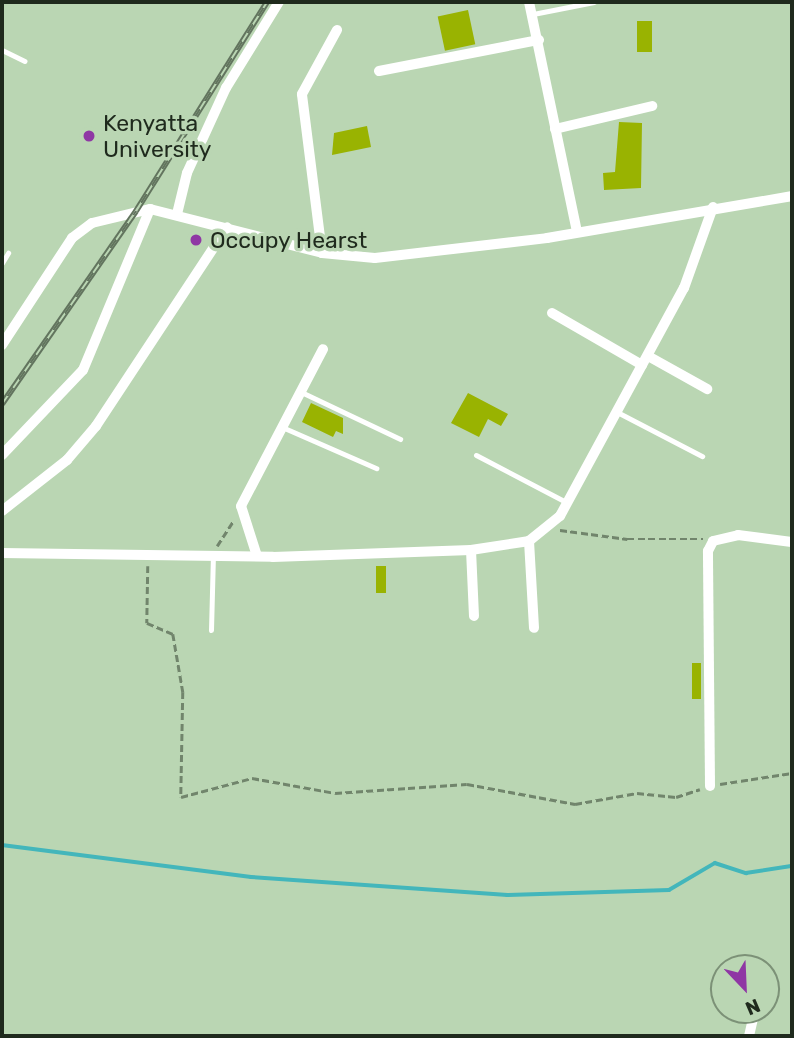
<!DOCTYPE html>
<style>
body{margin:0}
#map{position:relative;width:794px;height:1038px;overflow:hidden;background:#bad6b3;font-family:Rubik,sans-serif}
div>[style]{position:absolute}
.stream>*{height:3.5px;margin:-1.75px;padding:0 1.75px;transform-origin:1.75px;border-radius:1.75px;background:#43b6bb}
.building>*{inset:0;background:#99b301;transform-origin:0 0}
.path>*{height:2.5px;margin-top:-1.25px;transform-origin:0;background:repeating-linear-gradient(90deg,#71856c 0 7px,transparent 0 10.5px)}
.lane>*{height:5px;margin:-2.5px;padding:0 2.5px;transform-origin:2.5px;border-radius:2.5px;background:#fff}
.street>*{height:10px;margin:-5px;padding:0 5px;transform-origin:5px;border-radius:5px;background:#fff}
.rail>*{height:6px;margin-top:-3px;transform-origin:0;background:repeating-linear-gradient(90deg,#bad6b3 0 10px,#62745e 0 20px);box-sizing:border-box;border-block:2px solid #62745e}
.dots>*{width:19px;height:19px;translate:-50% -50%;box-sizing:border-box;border:4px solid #bad6b3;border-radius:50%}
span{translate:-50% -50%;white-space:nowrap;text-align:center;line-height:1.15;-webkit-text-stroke:7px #bad6b3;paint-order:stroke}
.poi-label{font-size:23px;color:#1f2a1d}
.left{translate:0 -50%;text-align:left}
.frame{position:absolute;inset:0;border:4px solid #1f2a1d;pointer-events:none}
.north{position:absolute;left:710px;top:954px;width:70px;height:70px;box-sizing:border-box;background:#bad6b3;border:2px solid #7c9177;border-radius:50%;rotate:157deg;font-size:19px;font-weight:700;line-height:28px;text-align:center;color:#1f2a1d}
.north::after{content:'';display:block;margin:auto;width:24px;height:32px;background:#8f37a4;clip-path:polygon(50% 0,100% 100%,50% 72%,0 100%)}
</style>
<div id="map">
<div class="stream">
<i style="left:2px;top:845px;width:251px;rotate:7.3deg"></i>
<i style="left:251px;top:877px;width:257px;rotate:4deg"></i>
<i style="left:507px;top:895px;width:162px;rotate:-1.8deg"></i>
<i style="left:669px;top:890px;width:53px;rotate:-30.4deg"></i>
<i style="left:715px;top:863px;width:33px;rotate:18deg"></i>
<i style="left:746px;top:873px;width:47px;rotate:-8.7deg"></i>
</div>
<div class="building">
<i style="left:468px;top:10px;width:35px;height:31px;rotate:78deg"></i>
<i style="left:637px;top:21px;width:15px;height:31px"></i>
<i style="clip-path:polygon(619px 122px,642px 123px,641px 188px,604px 190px,603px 173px,615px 172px)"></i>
<i style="clip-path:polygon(367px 126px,371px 147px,332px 155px,334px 133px)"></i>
<i style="clip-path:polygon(468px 393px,508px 414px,501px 426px,488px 419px,479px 437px,451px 423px)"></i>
<i style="clip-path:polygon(311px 403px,343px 418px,343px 434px,336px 431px,333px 437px,302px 422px)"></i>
<i style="left:376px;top:566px;width:10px;height:27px"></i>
<i style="left:692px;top:663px;width:9px;height:36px"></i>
</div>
<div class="path">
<i style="left:560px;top:530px;width:68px;rotate:7.7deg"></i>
<i style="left:627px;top:539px;width:76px"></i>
<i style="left:217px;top:546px;width:31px;rotate:-57deg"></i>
<i style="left:148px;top:566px;width:57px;rotate:91deg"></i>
<i style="left:147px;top:623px;width:28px;rotate:23deg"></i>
<i style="left:173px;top:634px;width:59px;rotate:80.2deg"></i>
<i style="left:183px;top:692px;width:105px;rotate:91.1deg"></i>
<i style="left:181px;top:797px;width:73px;rotate:-15deg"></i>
<i style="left:252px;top:778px;width:84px;rotate:10.2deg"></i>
<i style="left:335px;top:793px;width:132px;rotate:-3.9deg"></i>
<i style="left:467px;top:784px;width:110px;rotate:10.5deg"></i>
<i style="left:575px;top:804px;width:63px;rotate:-10.1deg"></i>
<i style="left:637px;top:793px;width:39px;rotate:6deg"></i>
<i style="left:676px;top:797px;width:25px;rotate:-18deg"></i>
<i style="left:720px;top:784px;width:73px;rotate:-8.7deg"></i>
</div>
<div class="lane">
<i style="left:533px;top:14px;width:62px;rotate:-11.1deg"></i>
<i style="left:2px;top:50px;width:25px;rotate:26deg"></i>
<i style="left:2px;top:263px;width:12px;rotate:-59deg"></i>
<i style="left:299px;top:391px;width:112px;rotate:25.4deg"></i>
<i style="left:617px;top:412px;width:96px;rotate:27.4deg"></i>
<i style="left:282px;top:427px;width:103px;rotate:23.6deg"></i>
<i style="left:476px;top:455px;width:102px;rotate:27.6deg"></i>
<i style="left:211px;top:630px;width:75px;rotate:-88.5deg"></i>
</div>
<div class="street">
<i style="left:529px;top:2px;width:235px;rotate:78.2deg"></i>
<i style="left:379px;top:71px;width:163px;rotate:-11deg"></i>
<i style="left:555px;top:129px;width:100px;rotate:-13.3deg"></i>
<i style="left:177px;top:214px;width:42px;rotate:-76.3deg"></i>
<i style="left:187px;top:173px;width:94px;rotate:-65.4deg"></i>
<i style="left:226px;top:88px;width:101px;rotate:-58.4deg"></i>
<i style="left:322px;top:253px;width:160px;rotate:-97.2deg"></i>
<i style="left:302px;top:94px;width:73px;rotate:-61.3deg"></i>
<i style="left:552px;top:313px;width:104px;rotate:30deg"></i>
<i style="left:2px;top:345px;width:128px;rotate:-56.8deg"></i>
<i style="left:72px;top:238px;width:25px;rotate:-37deg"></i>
<i style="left:92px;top:223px;width:60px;rotate:-13.6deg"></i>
<i style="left:150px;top:209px;width:178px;rotate:14.3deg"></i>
<i style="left:322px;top:253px;width:53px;rotate:5.4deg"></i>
<i style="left:375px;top:258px;width:173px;rotate:-6.6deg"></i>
<i style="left:547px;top:238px;width:249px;rotate:-9.7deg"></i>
<i style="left:648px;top:356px;width:68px;rotate:29.2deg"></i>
<i style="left:2px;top:455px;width:117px;rotate:-46.4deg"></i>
<i style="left:83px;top:370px;width:174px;rotate:-67.4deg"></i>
<i style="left:2px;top:511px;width:83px;rotate:-38.1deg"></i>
<i style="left:67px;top:460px;width:45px;rotate:-49.5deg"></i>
<i style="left:96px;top:426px;width:238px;rotate:-56.6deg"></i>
<i style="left:529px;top:541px;width:87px;rotate:86.7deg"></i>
<i style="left:471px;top:550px;width:66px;rotate:87.4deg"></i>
<i style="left:2px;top:553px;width:271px;rotate:0.8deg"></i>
<i style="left:273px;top:557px;width:198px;rotate:-2deg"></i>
<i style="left:471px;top:550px;width:59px;rotate:-8.8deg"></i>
<i style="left:529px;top:541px;width:40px;rotate:-39deg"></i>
<i style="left:560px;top:516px;width:260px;rotate:-61.5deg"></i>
<i style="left:684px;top:288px;width:86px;rotate:-70.3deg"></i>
<i style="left:257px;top:556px;width:52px;rotate:-107.7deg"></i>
<i style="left:241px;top:506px;width:177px;rotate:-62.4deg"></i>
<i style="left:710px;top:786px;width:235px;rotate:-90.5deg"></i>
<i style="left:708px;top:551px;width:11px;rotate:-63deg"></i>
<i style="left:713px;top:541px;width:26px;rotate:-13deg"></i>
<i style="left:738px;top:535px;width:54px;rotate:7.4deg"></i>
<i style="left:749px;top:1036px;width:27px;rotate:-77deg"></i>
</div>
<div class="rail">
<i style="left:2px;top:404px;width:235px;rotate:-55.2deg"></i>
<i style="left:136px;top:211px;width:247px;rotate:-57.9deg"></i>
</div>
<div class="dots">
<i style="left:89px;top:136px;background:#8f37a4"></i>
<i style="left:196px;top:240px;background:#8f37a4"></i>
</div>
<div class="poi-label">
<span class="left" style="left:103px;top:136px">Kenyatta<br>University</span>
<span class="left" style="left:210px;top:240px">Occupy Hearst</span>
</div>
<div class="frame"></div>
<div class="north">N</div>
</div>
